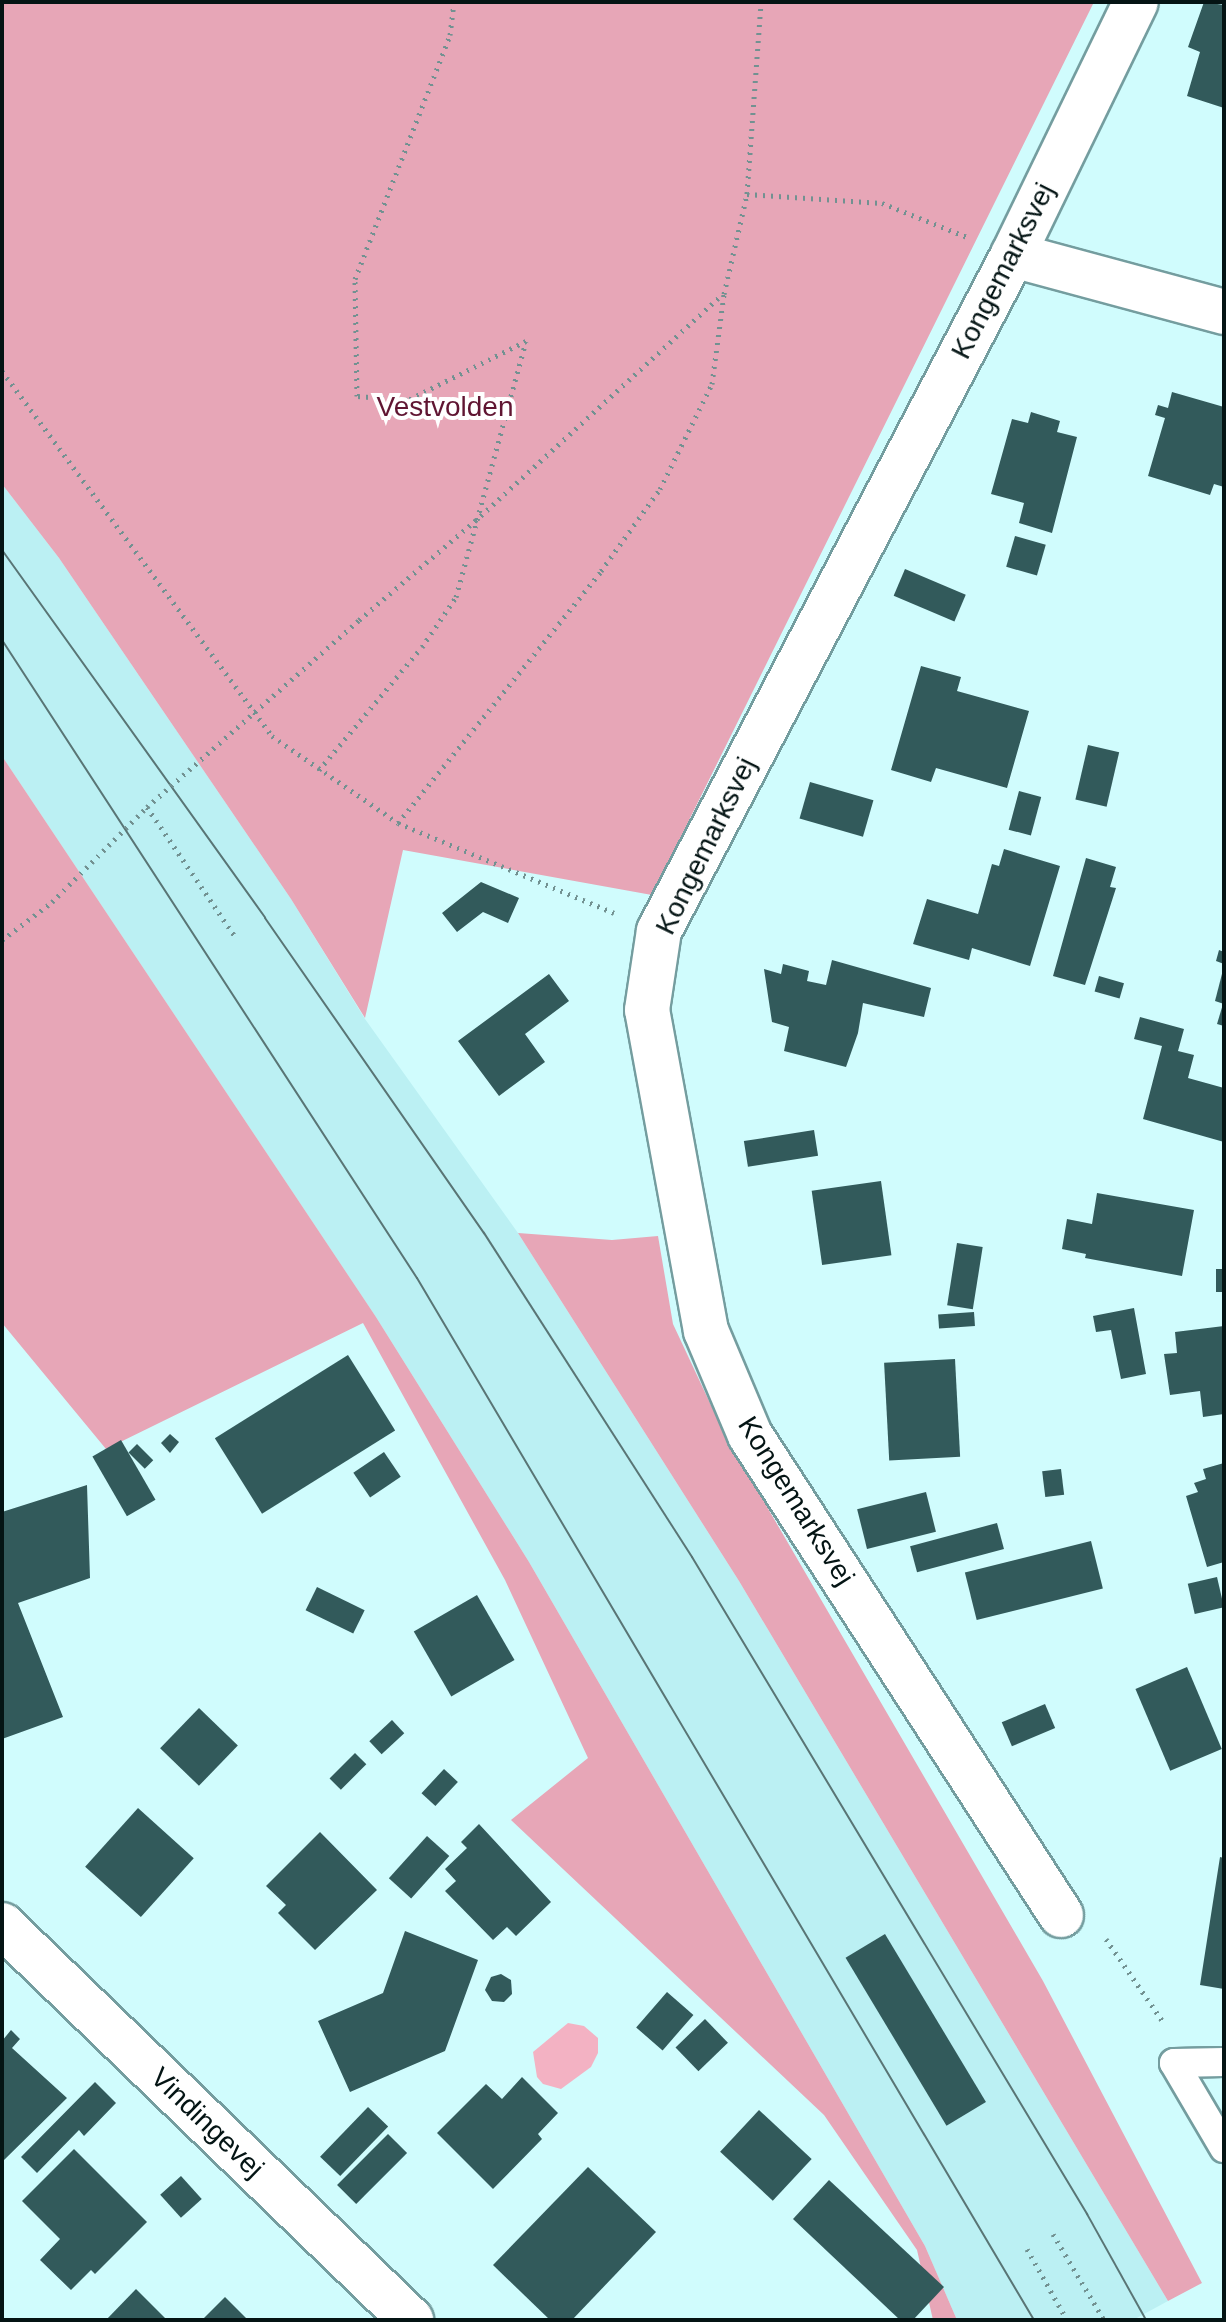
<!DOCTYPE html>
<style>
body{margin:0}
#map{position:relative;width:1226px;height:2322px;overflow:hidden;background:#d0fcfd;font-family:Helvetica,sans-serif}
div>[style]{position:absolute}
.built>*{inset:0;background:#bbf0f3}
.forest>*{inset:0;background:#e7a6b7}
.water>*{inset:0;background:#f3b2c3}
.building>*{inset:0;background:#325a5b;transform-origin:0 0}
.path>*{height:5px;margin-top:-2.5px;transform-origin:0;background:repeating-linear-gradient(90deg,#729191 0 2px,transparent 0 8px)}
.roads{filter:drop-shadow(2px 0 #749d9f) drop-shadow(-2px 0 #749d9f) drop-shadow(0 2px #749d9f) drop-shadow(0 -2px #749d9f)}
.lane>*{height:28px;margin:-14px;padding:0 14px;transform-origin:14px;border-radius:14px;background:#fff}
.street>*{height:44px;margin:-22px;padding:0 22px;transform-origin:22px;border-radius:22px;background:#fff}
.tram>*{height:2px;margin:-1px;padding:0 1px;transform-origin:1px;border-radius:1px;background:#597575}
.path-bridge>*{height:5px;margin-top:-2.5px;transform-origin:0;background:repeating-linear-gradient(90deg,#729191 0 2px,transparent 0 8px)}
span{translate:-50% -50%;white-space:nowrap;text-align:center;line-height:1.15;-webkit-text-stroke:8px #fff;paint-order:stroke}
.street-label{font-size:28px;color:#041414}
.park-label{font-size:28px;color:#601532}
.frame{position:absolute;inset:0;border:4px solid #041414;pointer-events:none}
</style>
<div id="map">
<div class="built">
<i style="clip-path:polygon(2px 484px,59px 558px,291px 899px,365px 1019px,518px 1233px,739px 1581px,1168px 2301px,1133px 2320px,957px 2320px,925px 2246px,529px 1562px,376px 1317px,2px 756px)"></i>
</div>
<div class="forest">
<i style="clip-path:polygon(2px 2px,1094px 2px,652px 895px,403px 850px,365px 1018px,291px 899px,59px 558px,2px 484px)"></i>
<i style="clip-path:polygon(2px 756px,376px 1317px,529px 1562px,925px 2246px,957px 2320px,933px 2320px,917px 2250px,824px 2115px,511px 1820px,588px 1758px,505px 1580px,363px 1323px,106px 1449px,2px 1323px)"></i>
<i style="clip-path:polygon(518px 1233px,612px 1240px,658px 1236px,673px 1324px,724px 1433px,1043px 1981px,1202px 2283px,1168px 2301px,739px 1581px)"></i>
</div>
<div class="water">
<i style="clip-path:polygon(568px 2023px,584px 2026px,598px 2038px,598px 2053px,591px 2067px,561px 2089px,543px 2084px,537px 2077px,533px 2052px)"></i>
</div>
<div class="building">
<i style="clip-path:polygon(1204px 2px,1224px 5px,1224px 108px,1187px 96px,1200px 52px,1188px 47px)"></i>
<i style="clip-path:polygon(1172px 392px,1224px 407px,1224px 487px,1214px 484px,1210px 495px,1148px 476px,1165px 418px,1155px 415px,1158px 405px,1168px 408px)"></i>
<i style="clip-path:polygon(1031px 412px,1060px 421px,1057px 432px,1077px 437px,1052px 533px,1019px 523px,1024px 503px,991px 494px,1012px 419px,1028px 423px)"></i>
<i style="left:1015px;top:536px;width:32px;height:32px;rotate:16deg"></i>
<i style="left:905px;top:569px;width:66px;height:29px;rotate:23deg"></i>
<i style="clip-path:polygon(921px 666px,961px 677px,957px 691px,1029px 711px,1007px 788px,936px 768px,931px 782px,891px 770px)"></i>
<i style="left:1088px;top:745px;width:32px;height:56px;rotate:13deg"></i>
<i style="left:810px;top:782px;width:66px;height:38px;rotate:16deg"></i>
<i style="left:1019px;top:791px;width:23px;height:40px;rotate:15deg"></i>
<i style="clip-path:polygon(1004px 849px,1060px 866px,1030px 966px,972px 948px,969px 960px,913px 944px,927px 899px,978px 914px,992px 864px,999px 866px)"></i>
<i style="clip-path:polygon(1086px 858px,1116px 867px,1110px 887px,1116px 888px,1085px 985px,1053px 976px)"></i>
<i style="clip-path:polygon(481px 882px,519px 898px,508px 923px,483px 912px,457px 932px,442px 913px)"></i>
<i style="clip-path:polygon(1219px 950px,1224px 952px,1224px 964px,1216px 961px)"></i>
<i style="clip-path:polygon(832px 960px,931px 988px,924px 1017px,863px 1003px,858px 1033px,846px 1067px,784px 1051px,789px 1027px,772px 1022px,764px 969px,781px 974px,783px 964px,809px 971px,807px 981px,826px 985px)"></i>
<i style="clip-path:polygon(1223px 970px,1224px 971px,1224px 1004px,1215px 1001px)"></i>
<i style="clip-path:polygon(549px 974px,569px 1001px,525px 1034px,545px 1062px,499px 1096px,458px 1041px)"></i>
<i style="left:1099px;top:976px;width:26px;height:16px;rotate:16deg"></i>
<i style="clip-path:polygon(1223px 1004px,1224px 1004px,1224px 1026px,1217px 1024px)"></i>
<i style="clip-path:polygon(1140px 1017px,1184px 1029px,1178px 1051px,1194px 1055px,1188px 1078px,1224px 1088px,1224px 1142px,1143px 1119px,1162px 1046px,1134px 1039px)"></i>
<i style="left:814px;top:1130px;width:26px;height:71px;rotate:81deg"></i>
<i style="left:881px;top:1181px;width:75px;height:70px;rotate:82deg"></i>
<i style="clip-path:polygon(1097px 1193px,1194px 1210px,1182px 1276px,1085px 1258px,1086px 1254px,1062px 1249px,1067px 1219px,1092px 1224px)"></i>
<i style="left:957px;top:1243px;width:26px;height:63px;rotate:9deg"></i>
<i style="left:1216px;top:1269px;width:8px;height:23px"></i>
<i style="clip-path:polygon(1134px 1308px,1146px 1374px,1121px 1379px,1111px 1330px,1096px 1332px,1093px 1316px)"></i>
<i style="left:974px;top:1312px;width:14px;height:36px;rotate:86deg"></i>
<i style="clip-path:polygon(1224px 1326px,1224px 1414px,1203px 1417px,1200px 1391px,1170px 1395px,1164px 1354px,1177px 1353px,1175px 1332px)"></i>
<i style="left:348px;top:1355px;width:89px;height:157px;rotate:58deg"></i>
<i style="left:955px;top:1359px;width:98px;height:71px;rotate:87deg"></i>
<i style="clip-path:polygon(170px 1434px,179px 1442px,170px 1453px,161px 1443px)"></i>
<i style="left:121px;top:1440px;width:69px;height:33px;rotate:60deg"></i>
<i style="left:137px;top:1444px;width:23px;height:12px;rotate:45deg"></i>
<i style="left:384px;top:1452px;width:30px;height:37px;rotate:56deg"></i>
<i style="clip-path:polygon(1224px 1463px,1224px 1562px,1207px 1567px,1186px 1496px,1198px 1492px,1194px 1483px,1206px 1479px,1203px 1469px)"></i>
<i style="left:1061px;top:1469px;width:26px;height:19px;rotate:83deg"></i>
<i style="clip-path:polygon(87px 1485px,90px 1578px,18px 1603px,63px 1717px,2px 1739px,2px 1512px)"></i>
<i style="left:926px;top:1492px;width:41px;height:71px;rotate:76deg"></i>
<i style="left:997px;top:1523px;width:27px;height:90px;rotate:75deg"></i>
<i style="left:1091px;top:1541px;width:49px;height:130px;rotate:76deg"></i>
<i style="left:1217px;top:1577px;width:31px;height:30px;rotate:77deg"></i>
<i style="left:317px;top:1587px;width:53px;height:26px;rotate:26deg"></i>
<i style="left:477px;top:1595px;width:75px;height:73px;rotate:60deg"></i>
<i style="left:1187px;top:1667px;width:89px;height:56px;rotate:67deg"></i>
<i style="left:1045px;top:1704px;width:26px;height:47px;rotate:67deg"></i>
<i style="left:199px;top:1708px;width:54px;height:56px;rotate:44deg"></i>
<i style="left:392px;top:1720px;width:18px;height:31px;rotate:47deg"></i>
<i style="left:355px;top:1753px;width:16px;height:36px;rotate:45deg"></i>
<i style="left:444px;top:1769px;width:19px;height:33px;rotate:43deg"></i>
<i style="left:138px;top:1808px;width:75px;height:79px;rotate:42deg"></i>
<i style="clip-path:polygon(479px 1824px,551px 1902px,516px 1936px,507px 1927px,493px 1940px,445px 1891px,456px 1881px,445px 1869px,467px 1848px,461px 1842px)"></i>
<i style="clip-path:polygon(320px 1832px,377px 1890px,315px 1950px,278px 1913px,286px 1905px,266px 1886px)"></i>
<i style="left:427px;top:1836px;width:30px;height:57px;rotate:42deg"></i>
<i style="clip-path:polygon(1220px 1857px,1224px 1858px,1224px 1989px,1200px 1985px)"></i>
<i style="clip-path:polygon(405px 1931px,478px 1960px,445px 2051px,350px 2092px,318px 2021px,383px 1993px)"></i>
<i style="left:885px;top:1934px;width:196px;height:46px;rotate:59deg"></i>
<i style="clip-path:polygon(501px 1974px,511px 1980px,512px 1994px,504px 2002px,492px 2001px,485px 1990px,491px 1977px)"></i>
<i style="left:667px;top:1992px;width:35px;height:47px;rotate:41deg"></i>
<i style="left:705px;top:2019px;width:33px;height:41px;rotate:46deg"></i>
<i style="clip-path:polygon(11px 2030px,20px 2039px,12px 2048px,67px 2098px,2px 2162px,2px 2041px)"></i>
<i style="clip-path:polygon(522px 2077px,558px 2113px,538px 2134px,542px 2139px,493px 2189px,437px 2133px,486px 2084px,502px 2099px)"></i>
<i style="clip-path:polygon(95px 2082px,116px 2103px,84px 2136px,79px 2130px,37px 2173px,21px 2157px)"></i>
<i style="left:368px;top:2107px;width:28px;height:69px;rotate:44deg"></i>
<i style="left:759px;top:2110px;width:72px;height:57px;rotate:43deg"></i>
<i style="left:388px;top:2134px;width:27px;height:72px;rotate:45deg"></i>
<i style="clip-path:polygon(74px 2149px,147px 2222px,95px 2274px,91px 2270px,71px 2290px,40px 2260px,60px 2239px,22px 2201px)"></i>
<i style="clip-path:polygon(588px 2167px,656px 2232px,572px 2320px,550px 2320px,493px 2265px)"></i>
<i style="left:181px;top:2176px;width:31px;height:28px;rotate:48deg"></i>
<i style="clip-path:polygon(829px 2180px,944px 2287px,913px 2320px,900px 2320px,793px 2219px)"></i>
<i style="clip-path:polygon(136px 2289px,167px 2320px,106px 2320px)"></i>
<i style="clip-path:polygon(225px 2297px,248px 2320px,202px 2320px)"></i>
</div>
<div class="path">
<i style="left:747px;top:194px;width:135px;rotate:3.8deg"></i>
<i style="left:882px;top:203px;width:92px;rotate:21.8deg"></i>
<i style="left:2px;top:371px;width:454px;rotate:53.5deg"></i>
<i style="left:272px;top:736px;width:153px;rotate:34.6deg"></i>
<i style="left:398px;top:823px;width:234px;rotate:22.6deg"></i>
<i style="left:359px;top:620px;width:153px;rotate:-40.5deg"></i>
<i style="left:475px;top:521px;width:336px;rotate:-42.5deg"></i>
<i style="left:319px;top:770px;width:160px;rotate:-50.1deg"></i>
<i style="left:422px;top:647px;width:60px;rotate:-55.8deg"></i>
<i style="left:456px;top:597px;width:265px;rotate:-74.7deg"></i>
<i style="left:526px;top:341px;width:132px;rotate:153.4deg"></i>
<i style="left:408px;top:400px;width:51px;rotate:-175.5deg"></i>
<i style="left:357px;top:396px;width:117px;rotate:-91deg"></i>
<i style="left:355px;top:279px;width:262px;rotate:-68.7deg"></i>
<i style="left:450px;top:35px;width:33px;rotate:-83deg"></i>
<i style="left:147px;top:807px;width:158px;rotate:55.8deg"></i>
<i style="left:398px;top:823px;width:324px;rotate:-51.1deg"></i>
<i style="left:601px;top:571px;width:101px;rotate:-54.3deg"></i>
<i style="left:660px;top:489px;width:117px;rotate:-63.7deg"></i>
<i style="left:712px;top:384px;width:91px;rotate:-82.4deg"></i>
<i style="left:724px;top:294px;width:103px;rotate:-77deg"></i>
<i style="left:747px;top:194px;width:193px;rotate:-85.8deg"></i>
<i style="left:2px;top:940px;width:63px;rotate:-37.2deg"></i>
<i style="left:1106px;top:1939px;width:102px;rotate:55.4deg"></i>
<i style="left:1053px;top:2234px;width:100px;rotate:59.3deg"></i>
<i style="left:1027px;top:2249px;width:81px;rotate:60.6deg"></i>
</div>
<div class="roads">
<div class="lane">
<i style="left:1224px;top:2062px;width:50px;rotate:178.9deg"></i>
<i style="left:1174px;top:2063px;width:99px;rotate:59.5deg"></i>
</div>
<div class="street">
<i style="left:1013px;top:255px;width:219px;rotate:15.1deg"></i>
<i style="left:1061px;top:1915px;width:572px;rotate:-122.94deg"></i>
<i style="left:750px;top:1435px;width:113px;rotate:-112.9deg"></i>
<i style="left:706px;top:1331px;width:326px;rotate:-100.4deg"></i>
<i style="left:647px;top:1010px;width:80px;rotate:-81.4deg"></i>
<i style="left:659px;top:931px;width:763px;rotate:-62.36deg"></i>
<i style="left:1013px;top:255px;width:281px;rotate:-64.1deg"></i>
<i style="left:2px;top:1925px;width:569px;rotate:44deg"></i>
</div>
</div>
<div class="tram">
<i style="left:2px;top:550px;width:452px;rotate:54.4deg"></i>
<i style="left:265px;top:918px;width:384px;rotate:55.2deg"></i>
<i style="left:484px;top:1233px;width:385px;rotate:57.3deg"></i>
<i style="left:692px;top:1557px;width:767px;rotate:58.98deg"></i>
<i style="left:1087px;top:2214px;width:121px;rotate:60.9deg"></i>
<i style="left:2px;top:640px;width:761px;rotate:56.96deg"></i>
<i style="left:417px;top:1278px;width:1211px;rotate:59.37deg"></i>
</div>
<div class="path-bridge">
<i style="left:52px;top:902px;width:134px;rotate:-45deg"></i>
<i style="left:147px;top:807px;width:283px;rotate:-41.4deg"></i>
</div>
<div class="street-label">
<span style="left:1003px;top:271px;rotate:-63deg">Kongemarksvej</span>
<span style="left:706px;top:846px;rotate:-64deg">Kongemarksvej</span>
<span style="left:796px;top:1501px;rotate:58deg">Kongemarksvej</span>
<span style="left:207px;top:2123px;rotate:44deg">Vindingevej</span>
</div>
<div class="park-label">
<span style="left:445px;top:407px">Vestvolden</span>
</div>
<div class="frame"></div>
</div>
